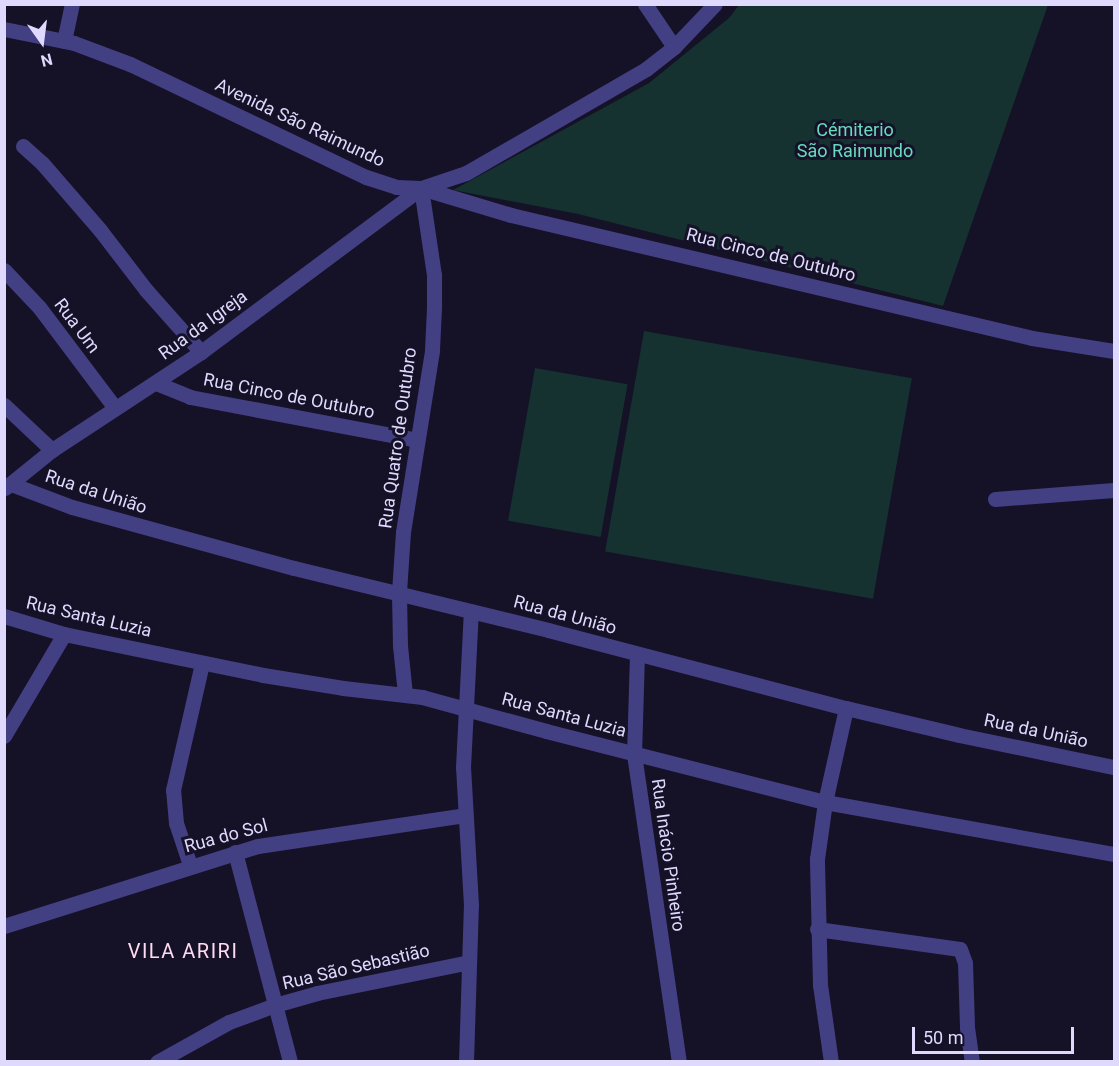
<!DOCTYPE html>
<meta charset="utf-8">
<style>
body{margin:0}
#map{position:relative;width:1119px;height:1066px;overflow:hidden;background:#151127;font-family:Roboto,sans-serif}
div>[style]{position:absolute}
.green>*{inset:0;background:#153130;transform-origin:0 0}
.minor>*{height:15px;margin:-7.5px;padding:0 7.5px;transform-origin:7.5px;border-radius:7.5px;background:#433f83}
span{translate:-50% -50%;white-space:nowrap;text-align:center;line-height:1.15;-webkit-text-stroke:6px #151127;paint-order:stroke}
.street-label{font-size:18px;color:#ded9fd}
.park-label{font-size:18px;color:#68dabf}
.neighbourhood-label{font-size:20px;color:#fddbf0;letter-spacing:1.5px}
.frame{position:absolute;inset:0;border:6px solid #ded9fd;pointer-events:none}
.north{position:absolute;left:12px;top:12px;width:60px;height:60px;-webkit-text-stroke:4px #151127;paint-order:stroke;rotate:166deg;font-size:16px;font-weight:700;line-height:24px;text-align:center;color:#ded9fd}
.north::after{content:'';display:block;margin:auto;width:21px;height:27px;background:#ded9fd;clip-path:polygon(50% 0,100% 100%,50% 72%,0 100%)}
.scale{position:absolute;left:912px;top:1027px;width:162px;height:27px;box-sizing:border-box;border:3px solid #ded9fd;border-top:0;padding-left:8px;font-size:18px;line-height:21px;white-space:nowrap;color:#ded9fd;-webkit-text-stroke:4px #151127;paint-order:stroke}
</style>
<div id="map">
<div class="green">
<i style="clip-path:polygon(739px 5px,1048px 5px,943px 306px,578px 214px,453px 190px,649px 83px,729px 18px)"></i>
<i style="left:644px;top:331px;width:272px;height:224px;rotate:10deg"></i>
<i style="left:535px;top:368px;width:94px;height:155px;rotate:10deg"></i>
</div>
<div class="minor">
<i style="left:645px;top:4px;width:52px;rotate:56deg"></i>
<i style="left:4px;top:29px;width:71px;rotate:11.3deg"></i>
<i style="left:74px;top:43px;width:60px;rotate:20.6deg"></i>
<i style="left:130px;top:64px;width:262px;rotate:25.6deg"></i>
<i style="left:366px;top:177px;width:32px;rotate:18deg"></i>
<i style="left:396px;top:187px;width:25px;rotate:2deg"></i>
<i style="left:421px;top:188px;width:47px;rotate:-18.4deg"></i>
<i style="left:466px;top:173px;width:208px;rotate:-30deg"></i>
<i style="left:646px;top:69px;width:36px;rotate:-38deg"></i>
<i style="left:674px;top:47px;width:59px;rotate:-46.4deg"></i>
<i style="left:64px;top:41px;width:38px;rotate:-78deg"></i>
<i style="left:23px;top:146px;width:25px;rotate:42deg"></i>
<i style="left:42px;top:163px;width:89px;rotate:49.1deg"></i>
<i style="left:100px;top:230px;width:76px;rotate:52.5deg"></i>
<i style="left:146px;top:290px;width:83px;rotate:48.4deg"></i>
<i style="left:421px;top:188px;width:94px;rotate:16.7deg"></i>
<i style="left:511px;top:215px;width:535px;rotate:13.28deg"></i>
<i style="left:1032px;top:338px;width:83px;rotate:9deg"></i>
<i style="left:4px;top:270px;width:51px;rotate:46.6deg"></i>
<i style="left:39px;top:307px;width:126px;rotate:53deg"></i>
<i style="left:156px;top:383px;width:37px;rotate:22deg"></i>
<i style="left:190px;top:397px;width:231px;rotate:10.7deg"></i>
<i style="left:4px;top:405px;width:66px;rotate:43.2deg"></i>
<i style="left:11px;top:484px;width:65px;rotate:20.7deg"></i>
<i style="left:72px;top:507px;width:230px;rotate:15.4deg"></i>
<i style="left:294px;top:568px;width:261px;rotate:13.7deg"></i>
<i style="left:548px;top:630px;width:308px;rotate:14.7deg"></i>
<i style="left:846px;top:708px;width:116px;rotate:13.4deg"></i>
<i style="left:959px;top:735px;width:158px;rotate:11.7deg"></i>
<i style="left:5px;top:488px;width:60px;rotate:-39deg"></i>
<i style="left:52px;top:450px;width:178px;rotate:-33.3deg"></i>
<i style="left:201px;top:352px;width:274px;rotate:-36.7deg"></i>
<i style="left:995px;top:499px;width:119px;rotate:-4.3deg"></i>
<i style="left:4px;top:616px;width:63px;rotate:16.7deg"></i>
<i style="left:64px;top:634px;width:203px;rotate:11.6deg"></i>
<i style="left:263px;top:675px;width:81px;rotate:9.2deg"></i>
<i style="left:343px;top:688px;width:80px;rotate:6.5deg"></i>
<i style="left:422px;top:697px;width:129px;rotate:15.3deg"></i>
<i style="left:546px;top:731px;width:288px;rotate:14.3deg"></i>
<i style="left:825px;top:802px;width:294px;rotate:10.2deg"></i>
<i style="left:637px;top:654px;width:100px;rotate:91.7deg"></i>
<i style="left:634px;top:754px;width:311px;rotate:81.7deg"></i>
<i style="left:405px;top:694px;width:48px;rotate:-95.9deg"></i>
<i style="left:400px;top:646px;width:54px;rotate:-91.1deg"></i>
<i style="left:399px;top:592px;width:60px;rotate:-86.2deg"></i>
<i style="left:403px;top:532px;width:184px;rotate:-80.9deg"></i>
<i style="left:432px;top:350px;width:42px;rotate:-87.3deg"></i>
<i style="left:434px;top:308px;width:33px;rotate:-90deg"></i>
<i style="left:434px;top:275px;width:88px;rotate:-98.5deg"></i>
<i style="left:4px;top:736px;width:118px;rotate:-59.5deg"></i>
<i style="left:235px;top:852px;width:217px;rotate:75.3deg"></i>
<i style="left:190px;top:865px;width:44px;rotate:-108.4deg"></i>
<i style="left:176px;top:823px;width:33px;rotate:-95deg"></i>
<i style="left:173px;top:790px;width:130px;rotate:-77.1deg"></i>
<i style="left:4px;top:926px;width:266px;rotate:-17.5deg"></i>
<i style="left:258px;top:846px;width:209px;rotate:-8.5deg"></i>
<i style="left:817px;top:929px;width:144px;rotate:8deg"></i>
<i style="left:960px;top:949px;width:15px;rotate:70deg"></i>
<i style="left:965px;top:963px;width:64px;rotate:88.2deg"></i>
<i style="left:967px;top:1027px;width:35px;rotate:82deg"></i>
<i style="left:157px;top:1062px;width:82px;rotate:-29.1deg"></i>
<i style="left:229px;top:1022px;width:49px;rotate:-20.3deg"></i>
<i style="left:275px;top:1005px;width:44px;rotate:-15.9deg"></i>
<i style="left:317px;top:993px;width:155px;rotate:-11.5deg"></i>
<i style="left:466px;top:1062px;width:157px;rotate:-88.2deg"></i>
<i style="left:471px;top:905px;width:138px;rotate:-93.3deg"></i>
<i style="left:463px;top:767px;width:156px;rotate:-87.1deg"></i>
<i style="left:831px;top:1062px;width:78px;rotate:-98.1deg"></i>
<i style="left:820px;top:985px;width:126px;rotate:-91.4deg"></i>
<i style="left:817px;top:859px;width:58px;rotate:-82deg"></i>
<i style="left:825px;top:802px;width:96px;rotate:-77.4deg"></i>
</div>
<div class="street-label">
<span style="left:300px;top:123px;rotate:25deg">Avenida São Raimundo</span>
<span style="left:771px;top:255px;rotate:14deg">Rua Cinco de Outubro</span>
<span style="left:203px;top:325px;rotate:-36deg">Rua da Igreja</span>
<span style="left:77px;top:326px;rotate:53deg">Rua Um</span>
<span style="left:289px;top:396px;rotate:11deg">Rua Cinco de Outubro</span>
<span style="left:398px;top:438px;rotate:-82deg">Rua Quatro de Outubro</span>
<span style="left:96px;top:492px;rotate:18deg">Rua da União</span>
<span style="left:565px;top:615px;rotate:15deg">Rua da União</span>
<span style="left:89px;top:617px;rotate:13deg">Rua Santa Luzia</span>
<span style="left:564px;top:715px;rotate:15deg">Rua Santa Luzia</span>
<span style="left:1036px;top:731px;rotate:12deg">Rua da União</span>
<span style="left:226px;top:836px;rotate:-15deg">Rua do Sol</span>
<span style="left:668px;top:855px;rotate:82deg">Rua Inácio Pinheiro</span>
<span style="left:356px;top:967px;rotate:-13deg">Rua São Sebastião</span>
</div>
<div class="park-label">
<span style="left:855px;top:141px">Cémiterio<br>São Raimundo</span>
</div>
<div class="neighbourhood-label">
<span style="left:183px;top:951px">VILA ARIRI</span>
</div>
<div class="frame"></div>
<div class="north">N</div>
<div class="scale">50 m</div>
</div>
